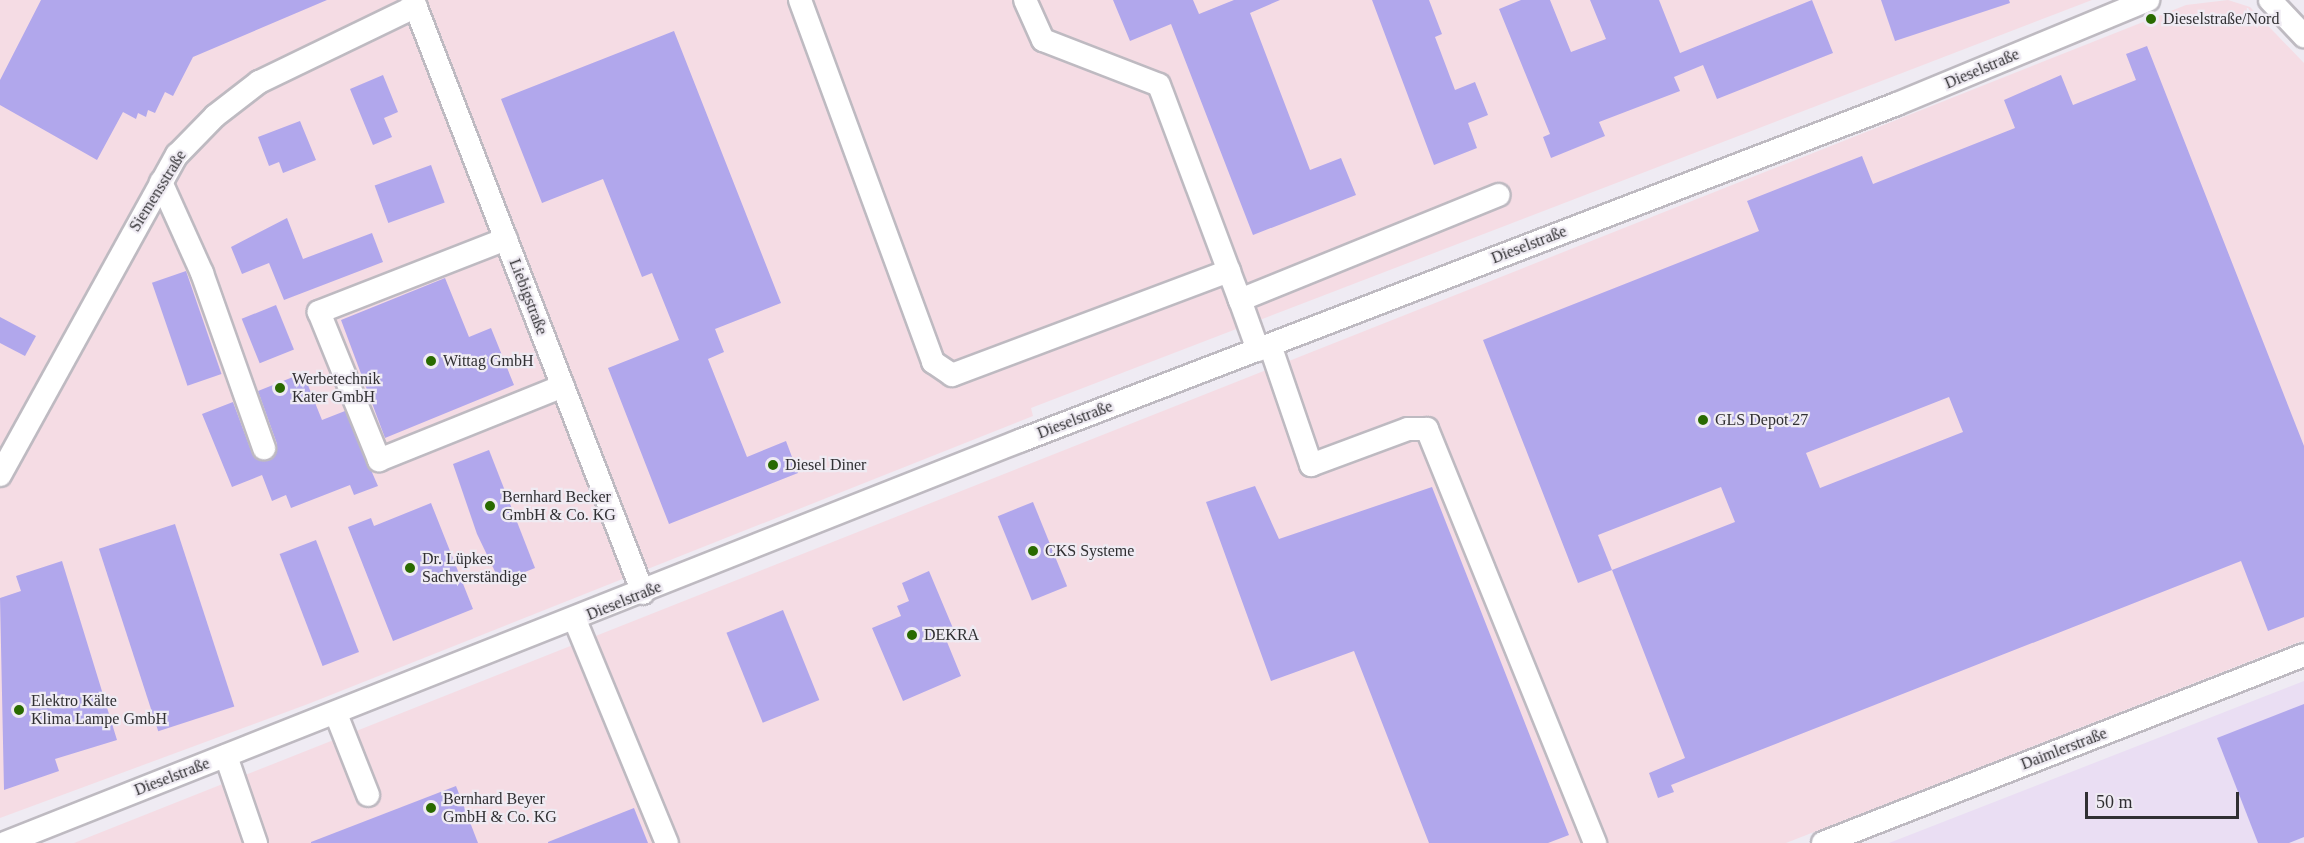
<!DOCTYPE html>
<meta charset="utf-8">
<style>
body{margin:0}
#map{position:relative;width:2304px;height:843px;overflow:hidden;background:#efebf3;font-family:"Times New Roman",serif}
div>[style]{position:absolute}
.commercial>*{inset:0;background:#f5dce4}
.industrial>*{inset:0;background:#eadef3}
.building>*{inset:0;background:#b1a7ec;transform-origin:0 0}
.roads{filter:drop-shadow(2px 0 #bebac1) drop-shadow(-2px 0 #bebac1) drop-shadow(0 2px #bebac1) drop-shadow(0 -2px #bebac1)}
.minor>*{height:22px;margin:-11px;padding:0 11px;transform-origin:11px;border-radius:11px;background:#fff}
.dots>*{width:16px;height:16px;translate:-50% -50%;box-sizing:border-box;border:3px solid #efebf3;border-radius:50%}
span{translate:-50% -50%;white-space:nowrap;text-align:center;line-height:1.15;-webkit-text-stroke:4.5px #efebf3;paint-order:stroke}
.poi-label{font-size:16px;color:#302f32}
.left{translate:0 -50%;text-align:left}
.street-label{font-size:16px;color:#302f32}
.scale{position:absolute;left:2085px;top:792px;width:154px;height:27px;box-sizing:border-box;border:3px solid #302f32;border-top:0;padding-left:8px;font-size:18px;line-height:21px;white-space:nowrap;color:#302f32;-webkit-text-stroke:4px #efebf3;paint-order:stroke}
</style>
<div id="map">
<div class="commercial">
<i style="clip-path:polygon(0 0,2092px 0,1031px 408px,1033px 416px,308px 704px,0 818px)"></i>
<i style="clip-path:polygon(2228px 0,2250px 7px,2304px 63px,2304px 640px,1786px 843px,74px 843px,2186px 5px)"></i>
</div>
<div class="industrial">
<i style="clip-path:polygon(2304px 681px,2304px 843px,1889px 843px)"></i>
</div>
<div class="building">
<i style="clip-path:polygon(41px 0,327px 0,193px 57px,173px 96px,165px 92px,155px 113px,148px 110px,146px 117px,138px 113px,136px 119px,123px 112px,97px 160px,0 105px,0 80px)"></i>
<i style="clip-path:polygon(1113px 0,1193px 0,1199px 14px,1234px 0,1280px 0,1250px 13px,1310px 170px,1341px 158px,1356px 195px,1253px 235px,1171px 24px,1130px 41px)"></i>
<i style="clip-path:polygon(1372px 0,1429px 0,1442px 34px,1435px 37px,1455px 90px,1475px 82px,1488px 115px,1468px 123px,1477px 148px,1434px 165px)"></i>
<i style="clip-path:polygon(1521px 0,1550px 0,1571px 52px,1606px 39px,1590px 0,1659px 0,1680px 53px,1812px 0,1833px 53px,1717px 99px,1703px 65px,1674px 77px,1680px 91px,1599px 122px,1605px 136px,1551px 158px,1543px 137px,1550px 134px,1499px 9px)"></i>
<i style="clip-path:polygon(1881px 0,2009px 0,2010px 3px,1895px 41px)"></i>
<i style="clip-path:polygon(674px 31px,781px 303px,715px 329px,724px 352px,708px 359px,747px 457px,786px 441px,798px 473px,669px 524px,608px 368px,679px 340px,652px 273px,642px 277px,603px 179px,542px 203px,501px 99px)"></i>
<i style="clip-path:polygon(evenodd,2147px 46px,2304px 446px,2304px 617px,2268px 631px,2241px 561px,1671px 785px,1674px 792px,1658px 798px,1649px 773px,1685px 758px,1612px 570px,1578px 583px,1483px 340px,1759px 231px,1747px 201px,1862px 156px,1873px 184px,2015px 128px,2004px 100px,2061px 75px,2073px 105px,2136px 80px,2126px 54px,2147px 46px,1949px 397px,1963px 432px,1820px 488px,1806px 453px,1949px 397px,2147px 46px,1721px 487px,1735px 522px,1612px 570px,1598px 535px,1721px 487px)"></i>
<i style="clip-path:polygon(383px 75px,398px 112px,384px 118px,392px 137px,373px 145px,350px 89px)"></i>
<i style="clip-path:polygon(300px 121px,316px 160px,283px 173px,279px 162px,269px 166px,258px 137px)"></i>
<i style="left:431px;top:165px;width:40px;height:60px;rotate:70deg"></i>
<i style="clip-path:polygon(287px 218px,303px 259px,372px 233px,383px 262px,284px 300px,269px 263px,242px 274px,231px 247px)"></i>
<i style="left:186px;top:271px;width:109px;height:36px;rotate:71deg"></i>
<i style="clip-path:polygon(445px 278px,469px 337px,491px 328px,514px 385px,385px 438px,341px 320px)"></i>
<i style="left:276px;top:305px;width:48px;height:37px;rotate:68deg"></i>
<i style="clip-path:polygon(0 317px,36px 336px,25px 356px,0 343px)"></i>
<i style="clip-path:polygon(303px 373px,322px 420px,345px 411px,378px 486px,354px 495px,350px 485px,291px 508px,286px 495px,272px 501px,262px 475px,232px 487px,202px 414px,233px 402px,252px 453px,261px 461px,269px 460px,277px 444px,258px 391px)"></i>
<i style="clip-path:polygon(489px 450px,535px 568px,500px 582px,477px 534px,453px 464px)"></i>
<i style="clip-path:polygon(1255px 486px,1279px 539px,1432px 487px,1569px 835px,1548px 843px,1429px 843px,1354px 651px,1271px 681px,1206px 502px)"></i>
<i style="left:1033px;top:502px;width:91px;height:38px;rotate:68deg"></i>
<i style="clip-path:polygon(431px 503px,473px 609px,393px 641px,348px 527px,371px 518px,374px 526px)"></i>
<i style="left:175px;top:524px;width:192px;height:80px;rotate:72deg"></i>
<i style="left:316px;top:540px;width:120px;height:39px;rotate:69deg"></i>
<i style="clip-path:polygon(62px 561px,117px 740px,55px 759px,59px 771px,4px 790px,0 598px,21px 591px,16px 576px)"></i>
<i style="clip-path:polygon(929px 571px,955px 633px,945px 637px,961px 676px,903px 701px,872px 628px,901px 616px,897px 606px,909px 601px,902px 583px)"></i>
<i style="left:783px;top:610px;width:97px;height:61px;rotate:68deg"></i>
<i style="clip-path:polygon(2304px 704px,2304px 837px,2289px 843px,2258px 843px,2217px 738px)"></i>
<i style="clip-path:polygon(456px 786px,478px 843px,311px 843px,311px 842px)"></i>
<i style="clip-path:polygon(634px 808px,648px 843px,548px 843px,548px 842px)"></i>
</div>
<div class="roads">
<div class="minor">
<i style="left:413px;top:0;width:636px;rotate:68.8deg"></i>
<i style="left:800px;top:0;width:386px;rotate:69.8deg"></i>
<i style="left:933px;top:362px;width:23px;rotate:34deg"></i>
<i style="left:952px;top:375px;width:296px;rotate:-20.6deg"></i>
<i style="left:1025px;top:0;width:44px;rotate:65.8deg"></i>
<i style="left:1043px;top:40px;width:124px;rotate:21.2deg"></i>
<i style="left:1159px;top:85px;width:230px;rotate:69.4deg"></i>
<i style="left:2270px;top:0;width:50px;rotate:46.6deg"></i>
<i style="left:161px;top:182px;width:100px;rotate:65.7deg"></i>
<i style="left:202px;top:273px;width:186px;rotate:70.5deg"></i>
<i style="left:506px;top:239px;width:201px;rotate:158.7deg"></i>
<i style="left:319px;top:312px;width:160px;rotate:67.9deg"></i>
<i style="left:379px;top:460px;width:198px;rotate:-21.9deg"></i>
<i style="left:1270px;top:345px;width:127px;rotate:71.1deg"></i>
<i style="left:1311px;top:465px;width:103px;rotate:-20.4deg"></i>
<i style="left:1408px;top:429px;width:19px"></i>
<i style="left:1427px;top:429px;width:447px;rotate:67.9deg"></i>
<i style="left:1258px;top:350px;width:53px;rotate:-109.8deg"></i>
<i style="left:1240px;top:300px;width:279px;rotate:-22.1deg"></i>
<i style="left:0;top:475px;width:366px;rotate:-61.1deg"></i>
<i style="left:177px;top:155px;width:54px;rotate:-45.7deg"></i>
<i style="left:215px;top:116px;width:56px;rotate:-37.7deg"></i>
<i style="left:259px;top:82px;width:174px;rotate:-25.8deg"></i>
<i style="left:575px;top:620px;width:241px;rotate:67.6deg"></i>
<i style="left:336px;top:714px;width:87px;rotate:68.4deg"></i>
<i style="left:226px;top:756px;width:92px;rotate:71deg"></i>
<i style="left:5px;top:843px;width:1094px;rotate:-21.62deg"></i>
<i style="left:1022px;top:440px;width:937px;rotate:-21.01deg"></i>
<i style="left:1897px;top:104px;width:272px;rotate:-22.5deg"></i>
<i style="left:1823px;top:843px;width:516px;rotate:-21.35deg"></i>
</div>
</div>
<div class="dots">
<i style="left:2151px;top:19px;background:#296a00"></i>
<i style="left:431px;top:361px;background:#296a00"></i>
<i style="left:280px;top:388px;background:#296a00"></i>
<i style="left:1703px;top:420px;background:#296a00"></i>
<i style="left:773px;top:465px;background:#296a00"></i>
<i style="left:490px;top:506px;background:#296a00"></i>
<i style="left:1033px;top:551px;background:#296a00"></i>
<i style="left:410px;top:568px;background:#296a00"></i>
<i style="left:912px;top:635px;background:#296a00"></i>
<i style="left:19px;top:710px;background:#296a00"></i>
<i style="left:431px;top:808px;background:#296a00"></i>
</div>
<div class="poi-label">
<span class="left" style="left:2163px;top:19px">Dieselstraße/Nord</span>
<span class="left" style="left:443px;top:361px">Wittag GmbH</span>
<span class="left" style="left:292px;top:388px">Werbetechnik<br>Kater GmbH</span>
<span class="left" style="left:1715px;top:420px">GLS Depot 27</span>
<span class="left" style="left:785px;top:465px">Diesel Diner</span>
<span class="left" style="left:502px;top:506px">Bernhard Becker<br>GmbH &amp; Co. KG</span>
<span class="left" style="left:1045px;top:551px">CKS Systeme</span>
<span class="left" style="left:422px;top:568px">Dr. Lüpkes<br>Sachverständige</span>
<span class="left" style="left:924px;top:635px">DEKRA</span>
<span class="left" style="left:31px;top:710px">Elektro Kälte<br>Klima Lampe GmbH</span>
<span class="left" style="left:443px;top:808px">Bernhard Beyer<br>GmbH &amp; Co. KG</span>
</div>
<div class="street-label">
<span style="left:1982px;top:69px;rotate:-23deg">Dieselstraße</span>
<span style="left:158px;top:191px;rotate:-58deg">Siemensstraße</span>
<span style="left:1529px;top:245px;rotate:-21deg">Dieselstraße</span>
<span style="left:528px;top:297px;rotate:69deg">Liebigstraße</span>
<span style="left:1075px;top:420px;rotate:-21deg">Dieselstraße</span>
<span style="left:624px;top:601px;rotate:-22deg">Dieselstraße</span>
<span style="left:2064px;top:749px;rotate:-21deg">Daimlerstraße</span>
<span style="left:172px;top:777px;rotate:-21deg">Dieselstraße</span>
</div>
<div class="scale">50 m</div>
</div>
